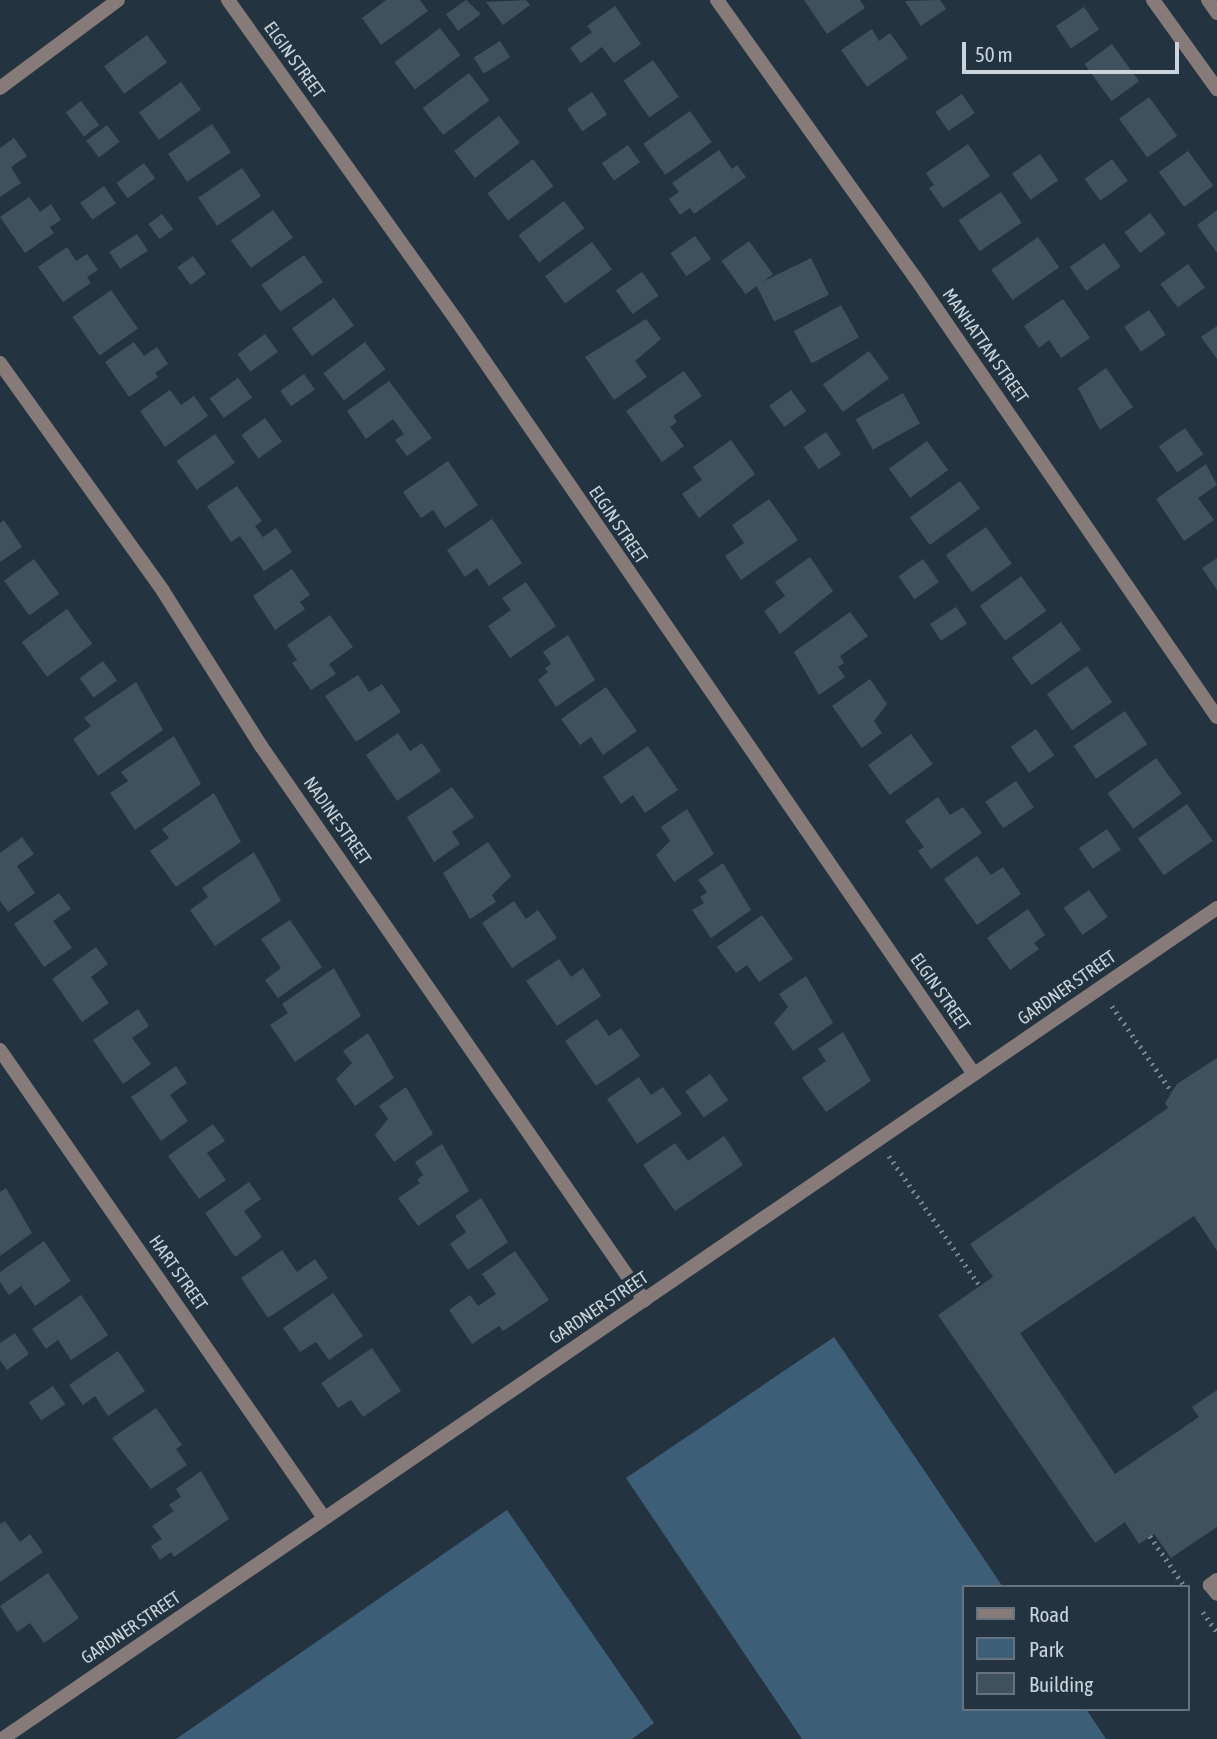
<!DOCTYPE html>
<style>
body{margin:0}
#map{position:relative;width:1217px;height:1739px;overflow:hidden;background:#23333f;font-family:"Asap Condensed",sans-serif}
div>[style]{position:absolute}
.green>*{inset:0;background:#3d5e77}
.building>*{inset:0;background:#40515e;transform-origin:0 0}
.path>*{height:4.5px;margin-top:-2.25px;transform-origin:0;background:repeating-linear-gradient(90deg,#78858f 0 2px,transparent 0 7px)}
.service>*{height:14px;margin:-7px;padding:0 7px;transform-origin:7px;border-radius:7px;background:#877b7a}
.minor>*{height:14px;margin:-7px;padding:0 7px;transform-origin:7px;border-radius:7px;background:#877b7a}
.tertiary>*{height:14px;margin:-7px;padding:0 7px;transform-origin:7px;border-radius:7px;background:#877b7a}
span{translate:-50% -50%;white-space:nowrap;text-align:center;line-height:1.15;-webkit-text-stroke:7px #23333f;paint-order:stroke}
.street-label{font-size:18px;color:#cad4dc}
.legend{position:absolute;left:962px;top:1585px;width:228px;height:126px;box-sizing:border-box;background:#23333f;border:2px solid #66737e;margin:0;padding:9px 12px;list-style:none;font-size:21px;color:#cad4dc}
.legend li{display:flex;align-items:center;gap:14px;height:35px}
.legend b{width:35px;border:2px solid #66737e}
.scale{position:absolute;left:962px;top:42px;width:217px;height:32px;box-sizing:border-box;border:4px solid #cad4dc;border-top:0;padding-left:9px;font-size:21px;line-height:24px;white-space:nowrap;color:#cad4dc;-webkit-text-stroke:5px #23333f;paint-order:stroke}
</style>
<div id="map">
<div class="green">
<i style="clip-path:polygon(834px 1337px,1003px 1587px,963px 1587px,963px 1709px,1086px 1709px,1106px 1739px,802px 1739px,626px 1478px)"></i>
<i style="clip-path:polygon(507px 1510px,654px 1723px,632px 1739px,176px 1739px)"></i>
</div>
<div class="building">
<i style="clip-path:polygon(386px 0,420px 0,428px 11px,381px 45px,362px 18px)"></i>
<i style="clip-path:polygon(466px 0,481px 14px,458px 31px,446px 14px)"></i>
<i style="clip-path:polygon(526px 0,530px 5px,503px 25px,486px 2px)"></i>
<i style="clip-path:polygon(804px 0,860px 0,865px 8px,827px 34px)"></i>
<i style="clip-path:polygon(940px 0,946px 9px,921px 26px,905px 1px)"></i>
<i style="clip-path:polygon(615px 6px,641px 44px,614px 63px,602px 47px,581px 63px,570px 48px,592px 32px,587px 26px)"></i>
<i style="left:1084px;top:7px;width:27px;height:34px;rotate:56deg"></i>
<i style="left:440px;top:28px;width:34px;height:57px;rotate:53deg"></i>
<i style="clip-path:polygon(872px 29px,879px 41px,890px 33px,908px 58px,867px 87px,841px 50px)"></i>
<i style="left:147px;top:35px;width:34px;height:53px;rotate:54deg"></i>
<i style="left:500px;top:41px;width:19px;height:31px;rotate:58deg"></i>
<i style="left:1112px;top:44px;width:46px;height:34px;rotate:54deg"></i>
<i style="left:653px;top:60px;width:45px;height:36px;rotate:55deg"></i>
<i style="left:469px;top:73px;width:34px;height:58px;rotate:53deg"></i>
<i style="left:181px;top:82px;width:34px;height:52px;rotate:54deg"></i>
<i style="left:592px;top:92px;width:27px;height:30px;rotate:56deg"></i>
<i style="left:962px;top:94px;width:23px;height:32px;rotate:56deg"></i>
<i style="left:1149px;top:97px;width:48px;height:37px;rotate:54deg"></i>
<i style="left:81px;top:101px;width:30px;height:19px;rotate:53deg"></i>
<i style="left:690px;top:111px;width:38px;height:57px;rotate:55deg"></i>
<i style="left:499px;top:116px;width:34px;height:57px;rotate:52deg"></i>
<i style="left:212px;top:124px;width:34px;height:53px;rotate:56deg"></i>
<i style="left:107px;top:125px;width:21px;height:26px;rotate:53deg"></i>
<i style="clip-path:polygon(14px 138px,27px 156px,11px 167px,21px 183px,0 197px,0 148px)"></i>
<i style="clip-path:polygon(968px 144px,990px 176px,943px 208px,929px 188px,934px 185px,926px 173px)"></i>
<i style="left:628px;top:145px;width:21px;height:32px;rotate:55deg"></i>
<i style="clip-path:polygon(719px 150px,732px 169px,737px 165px,746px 177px,694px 214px,690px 208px,680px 215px,669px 199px,679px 192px,672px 183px)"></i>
<i style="left:1188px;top:151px;width:43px;height:36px;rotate:54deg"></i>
<i style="left:1040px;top:154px;width:32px;height:34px;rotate:55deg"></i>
<i style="left:533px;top:159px;width:34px;height:57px;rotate:53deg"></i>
<i style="left:1112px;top:159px;width:27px;height:34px;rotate:54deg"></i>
<i style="left:144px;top:163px;width:19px;height:34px;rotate:54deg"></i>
<i style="left:242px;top:168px;width:34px;height:53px;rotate:56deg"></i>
<i style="left:104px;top:186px;width:21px;height:29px;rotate:55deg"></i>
<i style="left:1001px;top:192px;width:37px;height:51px;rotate:56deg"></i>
<i style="clip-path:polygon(29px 197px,40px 212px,51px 204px,61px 220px,50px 227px,54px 233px,25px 253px,0 217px)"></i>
<i style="left:564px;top:201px;width:34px;height:57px;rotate:53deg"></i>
<i style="left:273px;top:210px;width:34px;height:52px;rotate:54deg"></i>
<i style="clip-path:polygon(1217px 210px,1217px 253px,1197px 225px)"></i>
<i style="left:1150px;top:213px;width:26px;height:32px;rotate:53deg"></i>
<i style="left:162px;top:214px;width:19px;height:17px;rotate:54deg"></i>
<i style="left:137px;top:234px;width:20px;height:33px;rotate:57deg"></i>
<i style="left:695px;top:236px;width:28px;height:30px;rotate:55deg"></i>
<i style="left:1038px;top:237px;width:37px;height:57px;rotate:55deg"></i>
<i style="left:749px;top:241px;width:41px;height:34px;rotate:54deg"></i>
<i style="left:592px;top:242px;width:34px;height:58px;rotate:54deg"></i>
<i style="left:1104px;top:243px;width:29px;height:42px;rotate:55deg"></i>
<i style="clip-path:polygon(67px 247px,76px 261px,87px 254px,98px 270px,87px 277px,91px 283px,63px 302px,38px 267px)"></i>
<i style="left:304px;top:255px;width:33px;height:52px;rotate:55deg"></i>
<i style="left:193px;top:256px;width:22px;height:19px;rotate:54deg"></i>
<i style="left:811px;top:258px;width:41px;height:61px;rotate:64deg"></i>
<i style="left:1188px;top:264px;width:29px;height:34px;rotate:54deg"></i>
<i style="left:642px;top:272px;width:29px;height:32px;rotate:55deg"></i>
<i style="left:111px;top:290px;width:47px;height:47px;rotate:55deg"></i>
<i style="left:334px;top:298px;width:34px;height:52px;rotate:54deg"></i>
<i style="clip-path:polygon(1063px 299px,1090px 338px,1061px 358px,1049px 340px,1039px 348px,1024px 326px)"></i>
<i style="left:841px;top:305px;width:37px;height:54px;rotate:61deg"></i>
<i style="left:1149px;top:310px;width:30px;height:30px;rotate:56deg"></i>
<i style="clip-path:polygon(646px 319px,661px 339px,635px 361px,647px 377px,614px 400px,585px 357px)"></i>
<i style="clip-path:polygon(1217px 326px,1217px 359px,1201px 337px)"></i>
<i style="left:265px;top:334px;width:22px;height:34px;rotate:54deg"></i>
<i style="clip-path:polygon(134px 342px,144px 356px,157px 347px,168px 364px,155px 373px,158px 377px,129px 397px,105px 362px)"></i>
<i style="left:365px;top:342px;width:34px;height:52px;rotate:53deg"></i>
<i style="left:869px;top:351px;width:34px;height:57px;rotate:54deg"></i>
<i style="clip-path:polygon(1106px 368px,1133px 407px,1100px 430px,1078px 388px)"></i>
<i style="clip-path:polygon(684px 371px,702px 396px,673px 416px,677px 422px,670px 427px,684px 446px,662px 462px,626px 411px)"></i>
<i style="left:304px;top:374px;width:19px;height:29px;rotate:55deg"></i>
<i style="left:238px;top:378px;width:24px;height:35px;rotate:54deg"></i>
<i style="clip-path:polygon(389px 381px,432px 438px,407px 456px,395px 440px,404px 434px,393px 419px,366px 439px,347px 411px)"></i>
<i style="clip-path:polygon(170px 390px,181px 405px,194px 396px,208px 416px,165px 447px,140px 411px)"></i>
<i style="left:791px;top:390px;width:26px;height:27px;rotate:54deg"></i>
<i style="left:903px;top:393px;width:35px;height:54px;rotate:61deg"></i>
<i style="left:265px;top:418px;width:29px;height:29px;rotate:54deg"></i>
<i style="left:1185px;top:428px;width:32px;height:32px;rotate:55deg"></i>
<i style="left:826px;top:432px;width:27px;height:27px;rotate:56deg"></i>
<i style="left:215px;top:434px;width:35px;height:47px;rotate:55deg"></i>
<i style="clip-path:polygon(731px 440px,755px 474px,699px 518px,682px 494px,702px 480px,693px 467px)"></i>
<i style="left:927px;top:441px;width:36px;height:47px;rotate:54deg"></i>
<i style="clip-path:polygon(448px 461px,478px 505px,445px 528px,433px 510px,421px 518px,403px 492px)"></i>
<i style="clip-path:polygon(1206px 464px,1217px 485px,1198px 498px,1214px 520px,1184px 541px,1156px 499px)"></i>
<i style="left:960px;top:481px;width:34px;height:62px;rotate:54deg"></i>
<i style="clip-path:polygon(237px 486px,262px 521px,255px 526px,263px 537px,276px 528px,292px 552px,264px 571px,240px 536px,231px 542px,207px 506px)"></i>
<i style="clip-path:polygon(769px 499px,798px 540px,741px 580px,725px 556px,744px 543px,732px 525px)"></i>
<i style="clip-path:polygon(492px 519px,522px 563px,489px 586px,477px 568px,465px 577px,447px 550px)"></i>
<i style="clip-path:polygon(4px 520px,22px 547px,0 562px,0 523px)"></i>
<i style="left:986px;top:527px;width:45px;height:49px;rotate:55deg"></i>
<i style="clip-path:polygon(810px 557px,833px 591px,780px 634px,764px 611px,785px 596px,775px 582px)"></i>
<i style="clip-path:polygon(1217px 558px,1217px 590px,1202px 568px)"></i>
<i style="left:34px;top:559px;width:43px;height:37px;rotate:54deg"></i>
<i style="left:923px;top:559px;width:28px;height:30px;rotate:55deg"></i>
<i style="clip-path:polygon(292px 569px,310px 595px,300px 602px,305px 609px,275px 630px,253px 596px)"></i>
<i style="left:1021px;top:576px;width:43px;height:51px;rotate:54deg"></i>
<i style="clip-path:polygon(526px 582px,556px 626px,510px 658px,488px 626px,511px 610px,502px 598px)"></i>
<i style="left:956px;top:607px;width:20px;height:31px;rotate:57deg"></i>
<i style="left:67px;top:609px;width:43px;height:56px;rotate:54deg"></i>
<i style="clip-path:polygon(850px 612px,868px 636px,840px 656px,844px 663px,838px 667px,845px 677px,819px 695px,794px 652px)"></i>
<i style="clip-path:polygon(330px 615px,353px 647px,329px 664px,336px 674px,311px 690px,292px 663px,297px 660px,287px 645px)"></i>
<i style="left:1061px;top:622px;width:34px;height:61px;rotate:54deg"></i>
<i style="clip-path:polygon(568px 635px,595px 680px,556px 707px,538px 680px,548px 672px,545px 668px,551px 664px,543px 652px)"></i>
<i style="left:103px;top:661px;width:24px;height:29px;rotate:54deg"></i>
<i style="left:1087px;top:666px;width:44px;height:49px;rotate:55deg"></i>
<i style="clip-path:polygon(358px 675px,369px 692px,382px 684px,401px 712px,356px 742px,325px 696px)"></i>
<i style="clip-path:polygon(870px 679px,887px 704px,874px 721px,882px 733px,862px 748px,832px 706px)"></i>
<i style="clip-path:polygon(136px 682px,163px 730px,98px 776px,73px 739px,91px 726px,84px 718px)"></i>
<i style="clip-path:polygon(606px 687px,637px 731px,603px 755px,591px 737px,580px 745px,561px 719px)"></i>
<i style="left:1125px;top:711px;width:40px;height:62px;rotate:56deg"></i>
<i style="left:1036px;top:729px;width:32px;height:31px;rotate:55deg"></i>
<i style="clip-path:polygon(398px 733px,410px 751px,422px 743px,441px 771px,397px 801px,366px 755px)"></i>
<i style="left:911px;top:734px;width:37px;height:53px;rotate:54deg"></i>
<i style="clip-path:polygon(174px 736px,201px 784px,135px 830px,110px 793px,128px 781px,121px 772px)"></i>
<i style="clip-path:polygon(648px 746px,678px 790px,645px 813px,633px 795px,621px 804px,603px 777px)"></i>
<i style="left:1156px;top:758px;width:44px;height:60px;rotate:54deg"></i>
<i style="left:1016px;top:781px;width:32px;height:37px;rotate:56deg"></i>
<i style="clip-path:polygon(452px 787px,474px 817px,452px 832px,460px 844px,434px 862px,407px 817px)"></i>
<i style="clip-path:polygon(214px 793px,241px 842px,176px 887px,150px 851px,169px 838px,162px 829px)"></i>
<i style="clip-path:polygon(938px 797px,950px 815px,963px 807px,982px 833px,931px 869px,918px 851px,924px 847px,905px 821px)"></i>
<i style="left:1187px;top:804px;width:45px;height:60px;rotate:55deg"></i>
<i style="clip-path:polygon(687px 809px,714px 854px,674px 882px,656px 855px,670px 841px,661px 827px)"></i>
<i style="left:1107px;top:829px;width:25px;height:34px;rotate:56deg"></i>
<i style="clip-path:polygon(22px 837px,34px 854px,17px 866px,35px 893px,8px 912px,0 901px,0 853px)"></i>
<i style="clip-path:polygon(488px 842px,511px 876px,492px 895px,496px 902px,470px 919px,443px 873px)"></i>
<i style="clip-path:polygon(254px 852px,281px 901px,215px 946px,190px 910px,208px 897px,202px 888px)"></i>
<i style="clip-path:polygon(977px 856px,991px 875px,1003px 867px,1021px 894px,977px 925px,944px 879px)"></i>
<i style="clip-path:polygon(723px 863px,751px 910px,711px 938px,692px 910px,704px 903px,700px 897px,707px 892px,698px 880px)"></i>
<i style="left:1089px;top:890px;width:33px;height:31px;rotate:55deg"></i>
<i style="clip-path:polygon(59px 893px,71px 909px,53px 921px,72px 948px,44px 967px,14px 924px)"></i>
<i style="clip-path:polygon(514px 901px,526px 919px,538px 910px,557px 938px,512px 968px,482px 923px)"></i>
<i style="clip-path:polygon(1028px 909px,1045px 935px,1034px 943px,1039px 949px,1010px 970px,987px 938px)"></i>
<i style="clip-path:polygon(762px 915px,793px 959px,759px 982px,747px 965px,736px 973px,717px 947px)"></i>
<i style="clip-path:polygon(290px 920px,322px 967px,278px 998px,265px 980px,281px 968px,261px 939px)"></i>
<i style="clip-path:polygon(96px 947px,108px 964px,91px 977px,109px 1003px,82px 1022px,52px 979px)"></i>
<i style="clip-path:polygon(559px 959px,571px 977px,583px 968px,601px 996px,557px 1026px,526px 981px)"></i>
<i style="clip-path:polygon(334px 968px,361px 1016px,295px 1062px,270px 1025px,288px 1013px,282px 1004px)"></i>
<i style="clip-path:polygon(806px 976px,833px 1023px,793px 1051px,774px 1023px,788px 1007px,779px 994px)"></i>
<i style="clip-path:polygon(138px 1009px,149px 1026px,132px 1038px,151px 1064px,123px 1084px,93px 1040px)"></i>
<i style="clip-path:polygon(597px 1019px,609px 1036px,621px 1028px,640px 1056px,596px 1086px,565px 1041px)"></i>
<i style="clip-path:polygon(843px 1032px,871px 1081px,826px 1112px,802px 1078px,826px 1061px,818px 1049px)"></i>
<i style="clip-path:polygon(368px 1033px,394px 1078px,355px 1106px,336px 1079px,352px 1063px,343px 1051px)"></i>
<i style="clip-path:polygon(1217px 1058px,1217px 1251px,1194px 1216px,1020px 1333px,1115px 1474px,1199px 1417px,1192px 1407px,1217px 1390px,1217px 1527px,1171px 1558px,1154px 1534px,1139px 1544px,1125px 1522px,1095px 1543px,938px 1315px,993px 1277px,970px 1244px,1168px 1108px,1165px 1103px,1177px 1084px)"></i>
<i style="clip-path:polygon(176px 1066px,187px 1083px,170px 1095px,188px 1121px,161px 1141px,131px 1097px)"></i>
<i style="left:710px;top:1074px;width:32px;height:30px;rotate:55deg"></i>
<i style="clip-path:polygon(639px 1077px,651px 1095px,663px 1087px,682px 1114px,637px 1144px,607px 1099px)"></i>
<i style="clip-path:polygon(406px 1087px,433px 1134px,394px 1162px,375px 1135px,388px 1119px,379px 1106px)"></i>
<i style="clip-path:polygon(213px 1124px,225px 1141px,207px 1153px,226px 1180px,199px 1199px,168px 1156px)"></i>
<i style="clip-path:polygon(724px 1136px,743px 1165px,675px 1211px,643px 1165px,675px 1143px,688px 1161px)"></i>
<i style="clip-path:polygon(442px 1144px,469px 1191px,418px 1226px,398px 1198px,420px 1183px,417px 1180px,423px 1175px,415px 1162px)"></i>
<i style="clip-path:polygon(249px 1182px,261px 1199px,244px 1211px,262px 1237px,235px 1257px,205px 1213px)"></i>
<i style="clip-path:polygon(6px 1188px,32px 1233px,0 1256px,0 1192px)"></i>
<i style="clip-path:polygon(481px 1198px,508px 1242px,468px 1270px,450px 1244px,466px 1232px,455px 1216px)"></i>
<i style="clip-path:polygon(44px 1241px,71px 1281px,35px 1306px,21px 1286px,9px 1295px,0 1282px,0 1272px)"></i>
<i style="clip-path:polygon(282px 1250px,297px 1272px,315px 1259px,328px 1278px,268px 1318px,241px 1278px)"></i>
<i style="clip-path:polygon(515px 1251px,549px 1300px,503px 1331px,499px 1326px,472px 1344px,449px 1310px,470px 1295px,478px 1306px,496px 1294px,482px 1274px)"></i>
<i style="clip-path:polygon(333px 1293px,363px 1336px,329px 1360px,316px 1342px,300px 1352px,283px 1328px)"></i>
<i style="clip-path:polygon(81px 1295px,108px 1335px,71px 1360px,58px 1340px,46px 1349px,32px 1329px)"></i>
<i style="clip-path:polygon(15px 1333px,29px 1354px,7px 1370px,0 1360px,0 1343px)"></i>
<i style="clip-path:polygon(372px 1348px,401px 1391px,363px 1417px,351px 1400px,338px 1408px,321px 1383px)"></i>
<i style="clip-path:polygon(118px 1351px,145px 1391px,108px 1416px,95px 1396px,83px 1405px,69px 1385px)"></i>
<i style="left:53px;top:1386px;width:22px;height:29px;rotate:56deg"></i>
<i style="clip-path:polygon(156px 1408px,182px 1445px,176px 1449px,187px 1465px,151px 1489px,112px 1438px)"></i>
<i style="clip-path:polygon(201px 1471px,229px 1519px,174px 1557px,171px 1552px,160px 1560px,151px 1546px,162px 1539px,152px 1526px,174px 1511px,169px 1505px,181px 1497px,176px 1489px)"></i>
<i style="clip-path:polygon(5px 1521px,20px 1542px,30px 1534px,43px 1552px,0 1582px,0 1524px)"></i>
<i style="clip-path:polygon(48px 1573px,79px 1618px,44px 1643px,30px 1623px,17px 1632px,0 1606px)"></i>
</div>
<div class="path">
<i style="left:1112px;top:1006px;width:105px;rotate:55.1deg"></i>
<i style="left:889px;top:1156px;width:159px;rotate:55deg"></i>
<i style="left:1150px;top:1536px;width:62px;rotate:55.5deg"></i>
<i style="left:1203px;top:1612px;width:24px;rotate:55deg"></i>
</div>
<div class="service">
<i style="left:1217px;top:1580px;width:9px;rotate:144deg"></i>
<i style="left:1210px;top:1585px;width:11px;rotate:52deg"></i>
</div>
<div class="minor">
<i style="left:228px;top:0;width:394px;rotate:54.5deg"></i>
<i style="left:457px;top:321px;width:913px;rotate:55.53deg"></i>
<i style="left:717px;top:0;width:339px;rotate:54.5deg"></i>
<i style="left:914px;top:276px;width:535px;rotate:55.51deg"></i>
<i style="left:0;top:88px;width:147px;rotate:-36.7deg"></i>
<i style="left:0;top:363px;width:280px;rotate:54.4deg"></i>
<i style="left:163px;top:591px;width:183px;rotate:57.7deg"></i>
<i style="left:261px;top:746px;width:674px;rotate:55.34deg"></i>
<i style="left:0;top:1050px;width:569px;rotate:55.3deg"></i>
<i style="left:2px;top:1739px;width:1472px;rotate:-34.37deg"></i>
</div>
<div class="tertiary">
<i style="left:1153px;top:0;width:110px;rotate:54.3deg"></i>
<i style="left:1208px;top:0;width:16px;rotate:55deg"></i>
</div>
<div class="street-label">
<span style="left:294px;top:60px;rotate:54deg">ELGIN STREET</span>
<span style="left:985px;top:346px;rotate:55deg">MANHATTAN STREET</span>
<span style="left:618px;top:525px;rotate:56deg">ELGIN STREET</span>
<span style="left:337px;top:821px;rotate:55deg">NADINE STREET</span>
<span style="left:1067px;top:988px;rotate:-35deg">GARDNER STREET</span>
<span style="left:940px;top:992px;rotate:55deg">ELGIN STREET</span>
<span style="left:178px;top:1273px;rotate:55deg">HART STREET</span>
<span style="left:599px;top:1308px;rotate:-34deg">GARDNER STREET</span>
<span style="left:131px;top:1628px;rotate:-34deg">GARDNER STREET</span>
</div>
<ul class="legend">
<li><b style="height:9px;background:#877b7a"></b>Road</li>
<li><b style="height:19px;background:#3d5e77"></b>Park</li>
<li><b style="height:19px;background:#40515e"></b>Building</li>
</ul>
<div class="scale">50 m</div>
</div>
